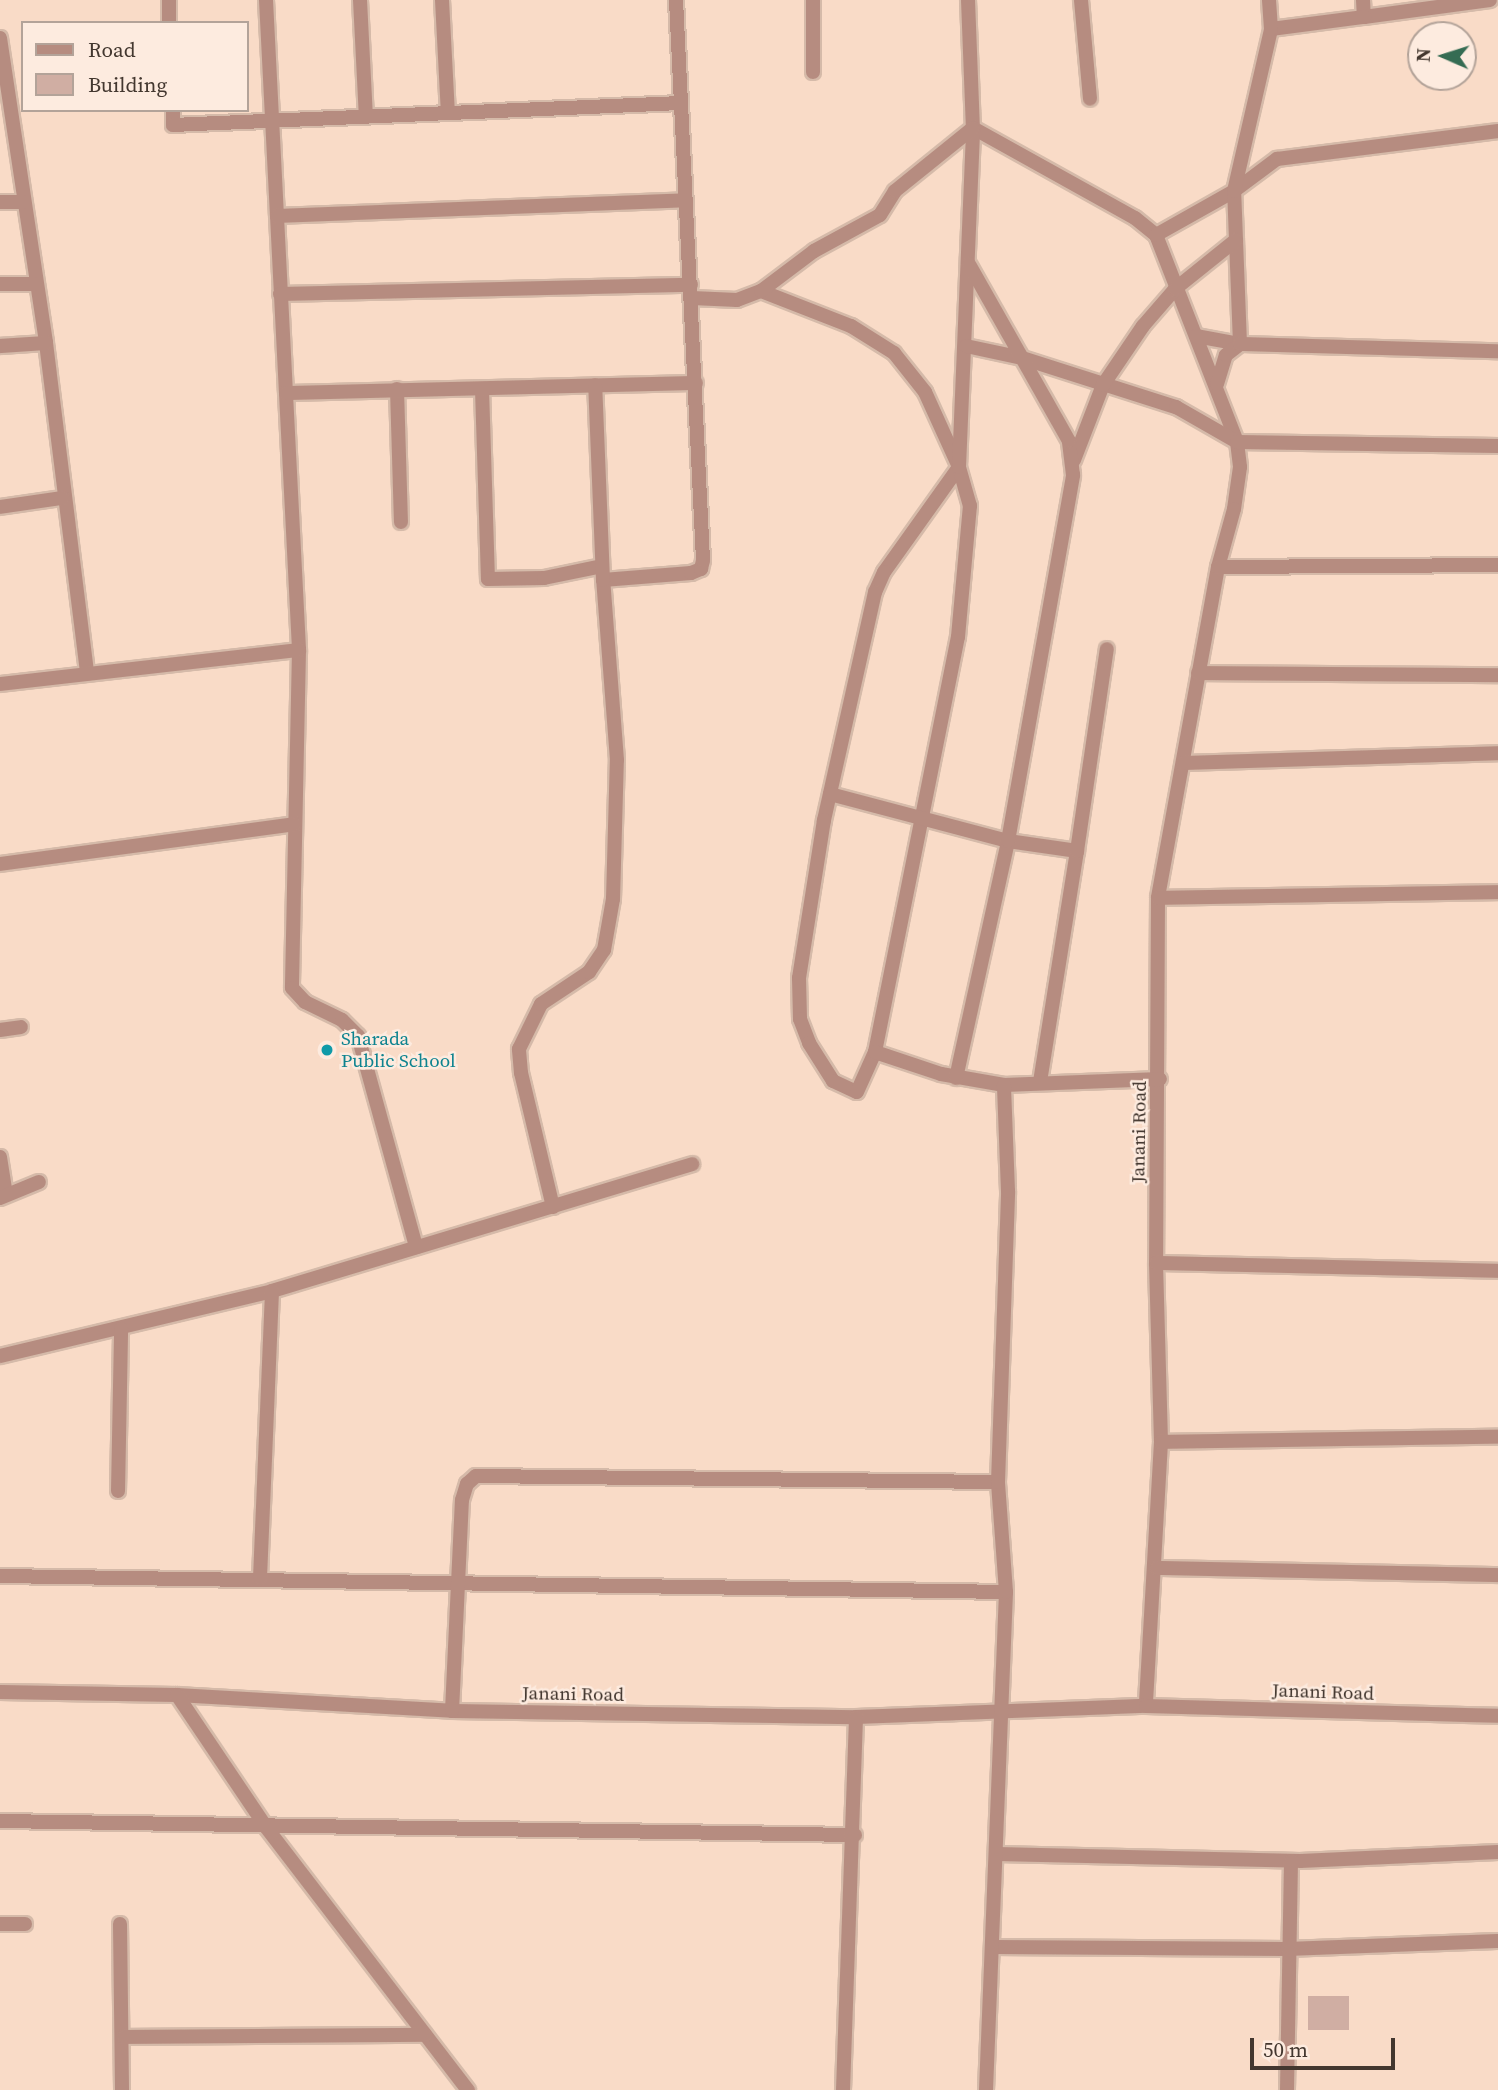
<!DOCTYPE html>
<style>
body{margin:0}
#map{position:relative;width:1498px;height:2090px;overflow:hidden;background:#f9dbc7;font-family:"Source Serif 4",serif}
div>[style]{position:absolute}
.building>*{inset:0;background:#d0aea3;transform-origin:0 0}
.roads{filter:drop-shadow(2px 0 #d5baa9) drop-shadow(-2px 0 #d5baa9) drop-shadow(0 2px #d5baa9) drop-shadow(0 -2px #d5baa9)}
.minor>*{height:14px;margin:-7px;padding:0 7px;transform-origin:7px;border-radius:7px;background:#b68c80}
.dots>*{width:19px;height:19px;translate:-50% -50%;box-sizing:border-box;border:4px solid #fdebdf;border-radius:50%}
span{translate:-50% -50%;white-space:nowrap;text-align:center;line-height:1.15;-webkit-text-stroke:5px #fdebdf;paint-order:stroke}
.culture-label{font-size:19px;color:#0d838f}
.left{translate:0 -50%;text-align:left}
.street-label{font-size:19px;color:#43372f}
.legend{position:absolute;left:21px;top:21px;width:228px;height:91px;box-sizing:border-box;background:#fdebdf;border:2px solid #b3a399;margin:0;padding:9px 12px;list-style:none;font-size:21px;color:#43372f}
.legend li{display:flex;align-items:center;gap:14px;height:35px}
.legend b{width:35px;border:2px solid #b3a399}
.north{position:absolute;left:1407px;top:21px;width:70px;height:70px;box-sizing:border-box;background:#fdebdf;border:2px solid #b3a399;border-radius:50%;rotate:273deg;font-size:19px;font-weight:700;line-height:28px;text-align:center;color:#43372f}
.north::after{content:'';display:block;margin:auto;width:24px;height:32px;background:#356c53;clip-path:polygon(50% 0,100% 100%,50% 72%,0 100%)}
.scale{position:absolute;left:1250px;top:2038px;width:145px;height:32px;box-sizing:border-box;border:4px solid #43372f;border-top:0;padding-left:9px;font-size:21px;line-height:24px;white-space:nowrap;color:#43372f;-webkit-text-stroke:5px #fdebdf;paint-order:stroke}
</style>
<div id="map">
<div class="building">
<i style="left:1308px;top:1996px;width:41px;height:34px"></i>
</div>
<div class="roads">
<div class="minor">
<i style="left:169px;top:0;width:23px;rotate:90deg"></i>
<i style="left:266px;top:0;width:651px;rotate:87.09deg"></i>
<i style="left:299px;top:650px;width:338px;rotate:91.2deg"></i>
<i style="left:292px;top:988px;width:19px;rotate:47deg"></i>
<i style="left:305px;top:1002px;width:41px;rotate:25.9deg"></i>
<i style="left:342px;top:1020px;width:23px;rotate:45deg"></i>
<i style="left:358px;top:1036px;width:219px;rotate:74.6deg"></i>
<i style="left:360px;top:0;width:117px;rotate:87.1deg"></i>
<i style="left:442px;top:0;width:113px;rotate:87deg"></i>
<i style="left:813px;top:0;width:72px;rotate:90deg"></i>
<i style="left:968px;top:0;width:128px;rotate:87.8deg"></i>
<i style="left:973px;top:128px;width:185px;rotate:29.1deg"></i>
<i style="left:1135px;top:218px;width:27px;rotate:39deg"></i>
<i style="left:1156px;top:235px;width:222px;rotate:68.6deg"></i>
<i style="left:1237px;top:442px;width:25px;rotate:83deg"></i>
<i style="left:1240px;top:467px;width:42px;rotate:98.1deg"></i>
<i style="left:1234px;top:509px;width:60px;rotate:105.4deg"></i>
<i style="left:1218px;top:567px;width:336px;rotate:100.3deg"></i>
<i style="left:1158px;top:898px;width:365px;rotate:90.3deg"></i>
<i style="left:1156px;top:1263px;width:179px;rotate:88.4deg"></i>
<i style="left:1161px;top:1442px;width:264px;rotate:93.3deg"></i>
<i style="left:1081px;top:0;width:99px;rotate:84.8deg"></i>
<i style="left:1363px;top:0;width:17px;rotate:87deg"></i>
<i style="left:1364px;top:17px;width:127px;rotate:-7.7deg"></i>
<i style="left:1271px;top:29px;width:94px;rotate:-7.4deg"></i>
<i style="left:0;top:38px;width:308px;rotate:81.4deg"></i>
<i style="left:46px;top:343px;width:333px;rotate:82.9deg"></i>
<i style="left:173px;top:110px;width:15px;rotate:90deg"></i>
<i style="left:173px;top:125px;width:508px;rotate:-2.48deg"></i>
<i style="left:0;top:202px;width:24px"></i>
<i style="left:277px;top:216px;width:409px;rotate:-2.2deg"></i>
<i style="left:1156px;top:235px;width:90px;rotate:-29.4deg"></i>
<i style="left:1234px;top:191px;width:54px;rotate:-36.7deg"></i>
<i style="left:1277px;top:159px;width:223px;rotate:-7.2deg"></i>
<i style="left:0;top:284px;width:35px"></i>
<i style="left:761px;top:291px;width:97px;rotate:21.3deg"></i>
<i style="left:851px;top:326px;width:51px;rotate:32.1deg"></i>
<i style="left:894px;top:353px;width:50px;rotate:51.5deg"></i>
<i style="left:925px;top:392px;width:82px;rotate:65.6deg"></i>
<i style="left:959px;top:467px;width:129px;rotate:125.5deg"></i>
<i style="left:884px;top:572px;width:22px;rotate:114deg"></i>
<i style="left:875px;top:592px;width:234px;rotate:102.6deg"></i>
<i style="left:824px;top:820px;width:160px;rotate:99deg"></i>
<i style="left:799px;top:978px;width:41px;rotate:88.6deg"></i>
<i style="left:800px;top:1019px;width:26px;rotate:69deg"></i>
<i style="left:809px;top:1043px;width:45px;rotate:57.7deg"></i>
<i style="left:833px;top:1081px;width:26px;rotate:25deg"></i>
<i style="left:857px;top:1092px;width:44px;rotate:-65.8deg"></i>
<i style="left:875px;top:1052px;width:423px;rotate:-78.7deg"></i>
<i style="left:958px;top:637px;width:132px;rotate:-84.8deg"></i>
<i style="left:970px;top:506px;width:41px;rotate:-105.8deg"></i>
<i style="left:959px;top:467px;width:339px;rotate:-87.6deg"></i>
<i style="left:280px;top:294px;width:411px;rotate:-1.3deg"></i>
<i style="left:692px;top:298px;width:45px;rotate:2.5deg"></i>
<i style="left:737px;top:300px;width:26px;rotate:-21deg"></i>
<i style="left:761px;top:291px;width:66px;rotate:-37deg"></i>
<i style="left:814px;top:251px;width:75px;rotate:-28.6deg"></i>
<i style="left:880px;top:215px;width:28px;rotate:-58deg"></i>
<i style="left:895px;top:191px;width:100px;rotate:-38.9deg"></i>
<i style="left:1196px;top:336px;width:45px;rotate:10.3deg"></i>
<i style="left:1240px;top:344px;width:153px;rotate:-92.2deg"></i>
<i style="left:1234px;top:191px;width:166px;rotate:-77.1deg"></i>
<i style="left:1271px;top:29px;width:29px;rotate:-94deg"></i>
<i style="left:0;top:346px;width:46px;rotate:-3.7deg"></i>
<i style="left:966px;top:346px;width:57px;rotate:12.1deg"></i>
<i style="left:1022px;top:358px;width:162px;rotate:17.7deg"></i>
<i style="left:1176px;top:407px;width:70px;rotate:29.8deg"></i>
<i style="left:1237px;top:442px;width:261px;rotate:0.9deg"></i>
<i style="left:1217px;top:384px;width:30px;rotate:-73deg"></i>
<i style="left:1226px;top:355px;width:18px;rotate:-38deg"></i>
<i style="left:1240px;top:344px;width:258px;rotate:1.6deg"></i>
<i style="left:397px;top:389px;width:133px;rotate:88.3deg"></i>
<i style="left:482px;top:389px;width:190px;rotate:88.2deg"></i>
<i style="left:488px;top:579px;width:56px;rotate:-1deg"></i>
<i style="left:544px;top:578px;width:59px;rotate:-11.7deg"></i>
<i style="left:286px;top:393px;width:410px;rotate:-1.4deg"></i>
<i style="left:1074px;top:460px;width:80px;rotate:-68.9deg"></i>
<i style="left:1103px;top:385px;width:71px;rotate:-55.9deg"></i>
<i style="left:1143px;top:326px;width:49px;rotate:-49.1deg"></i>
<i style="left:1175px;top:289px;width:78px;rotate:-38.8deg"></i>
<i style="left:0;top:507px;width:63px;rotate:-8.3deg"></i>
<i style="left:1218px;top:567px;width:280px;rotate:-0.4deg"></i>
<i style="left:603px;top:580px;width:88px;rotate:-4.5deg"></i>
<i style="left:691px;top:573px;width:11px;rotate:-22deg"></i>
<i style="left:701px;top:569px;width:9px;rotate:-77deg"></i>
<i style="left:703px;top:560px;width:561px;rotate:-92.76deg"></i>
<i style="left:1198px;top:673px;width:300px;rotate:0.4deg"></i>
<i style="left:0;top:684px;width:301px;rotate:-6.5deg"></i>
<i style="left:1183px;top:763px;width:315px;rotate:-1.8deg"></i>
<i style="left:830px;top:794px;width:184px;rotate:14.8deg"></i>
<i style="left:1008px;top:841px;width:70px;rotate:8.2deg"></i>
<i style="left:1077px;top:851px;width:234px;rotate:99.1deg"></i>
<i style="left:1077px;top:851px;width:204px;rotate:-81.6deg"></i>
<i style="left:0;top:864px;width:297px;rotate:-7.7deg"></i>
<i style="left:1158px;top:898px;width:340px;rotate:-1deg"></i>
<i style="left:0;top:1030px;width:21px;rotate:-8deg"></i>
<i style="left:875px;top:1052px;width:70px;rotate:18.4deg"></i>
<i style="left:941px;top:1074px;width:64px;rotate:9.9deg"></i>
<i style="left:1004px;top:1085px;width:156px;rotate:-2.2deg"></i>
<i style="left:956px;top:1078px;width:243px;rotate:-77.6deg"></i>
<i style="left:1008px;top:841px;width:372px;rotate:-79.9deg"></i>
<i style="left:1073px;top:475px;width:34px;rotate:-97deg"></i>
<i style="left:1069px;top:441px;width:203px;rotate:-119.5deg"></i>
<i style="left:0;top:1157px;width:38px;rotate:81deg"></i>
<i style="left:0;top:1198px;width:42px;rotate:-22.3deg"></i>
<i style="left:553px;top:1207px;width:138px;rotate:-103.4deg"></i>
<i style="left:521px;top:1073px;width:24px;rotate:-95deg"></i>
<i style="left:519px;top:1049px;width:50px;rotate:-63.9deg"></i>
<i style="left:541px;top:1004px;width:58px;rotate:-33.7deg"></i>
<i style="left:589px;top:972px;width:27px;rotate:-56deg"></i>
<i style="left:604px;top:950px;width:52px;rotate:-80deg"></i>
<i style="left:613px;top:899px;width:139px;rotate:-88.4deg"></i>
<i style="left:617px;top:760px;width:181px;rotate:-94.4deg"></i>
<i style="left:603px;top:580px;width:195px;rotate:-92.3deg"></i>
<i style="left:1156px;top:1263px;width:342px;rotate:1.3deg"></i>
<i style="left:0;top:1356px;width:280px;rotate:-13.4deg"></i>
<i style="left:272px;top:1291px;width:439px;rotate:-16.8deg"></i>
<i style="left:1161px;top:1442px;width:337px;rotate:-0.9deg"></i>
<i style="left:118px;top:1491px;width:162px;rotate:-88.9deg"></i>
<i style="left:1157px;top:1568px;width:341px;rotate:1.2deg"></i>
<i style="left:0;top:1576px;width:1006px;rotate:0.91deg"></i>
<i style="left:260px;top:1578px;width:287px;rotate:-87.6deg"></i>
<i style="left:0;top:1692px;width:177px;rotate:1deg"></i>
<i style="left:177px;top:1695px;width:275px;rotate:3.3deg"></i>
<i style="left:452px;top:1711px;width:404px;rotate:0.9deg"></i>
<i style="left:856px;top:1717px;width:290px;rotate:-2.2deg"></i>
<i style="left:1146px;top:1706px;width:352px;rotate:1.6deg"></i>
<i style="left:177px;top:1695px;width:159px;rotate:56deg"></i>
<i style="left:266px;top:1827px;width:332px;rotate:52.5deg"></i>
<i style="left:452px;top:1711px;width:211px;rotate:-87.3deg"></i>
<i style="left:462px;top:1500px;width:17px;rotate:-73deg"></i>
<i style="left:467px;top:1484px;width:12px;rotate:-42deg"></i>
<i style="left:476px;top:1476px;width:522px;rotate:0.66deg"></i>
<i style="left:0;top:1821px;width:855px;rotate:0.94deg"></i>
<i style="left:997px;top:1854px;width:303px;rotate:1.3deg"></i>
<i style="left:1300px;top:1861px;width:198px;rotate:-2.6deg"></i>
<i style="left:0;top:1924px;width:25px"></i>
<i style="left:120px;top:1924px;width:166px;rotate:89.3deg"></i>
<i style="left:993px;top:1947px;width:294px;rotate:0.4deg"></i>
<i style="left:1287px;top:1949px;width:211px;rotate:-2.2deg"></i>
<i style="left:124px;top:2037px;width:301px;rotate:-0.4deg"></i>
<i style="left:843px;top:2090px;width:373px;rotate:-88deg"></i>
<i style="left:986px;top:2090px;width:498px;rotate:-87.7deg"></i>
<i style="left:1006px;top:1592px;width:110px;rotate:-94.2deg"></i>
<i style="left:998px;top:1482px;width:291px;rotate:-88deg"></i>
<i style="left:1008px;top:1191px;width:106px;rotate:-92.2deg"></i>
<i style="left:1287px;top:2090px;width:229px;rotate:-89deg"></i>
</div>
</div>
<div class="dots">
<i style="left:327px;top:1050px;background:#0f9aa8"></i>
</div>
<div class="culture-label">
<span class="left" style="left:341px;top:1050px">Sharada<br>Public School</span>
</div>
<div class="street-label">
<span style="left:1139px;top:1132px;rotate:-89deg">Janani Road</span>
<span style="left:1323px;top:1692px;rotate:2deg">Janani Road</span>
<span style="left:573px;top:1694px;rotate:1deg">Janani Road</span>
</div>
<ul class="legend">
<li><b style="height:9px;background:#b68c80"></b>Road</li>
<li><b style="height:19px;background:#d0aea3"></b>Building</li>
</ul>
<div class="north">N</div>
<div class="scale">50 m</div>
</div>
